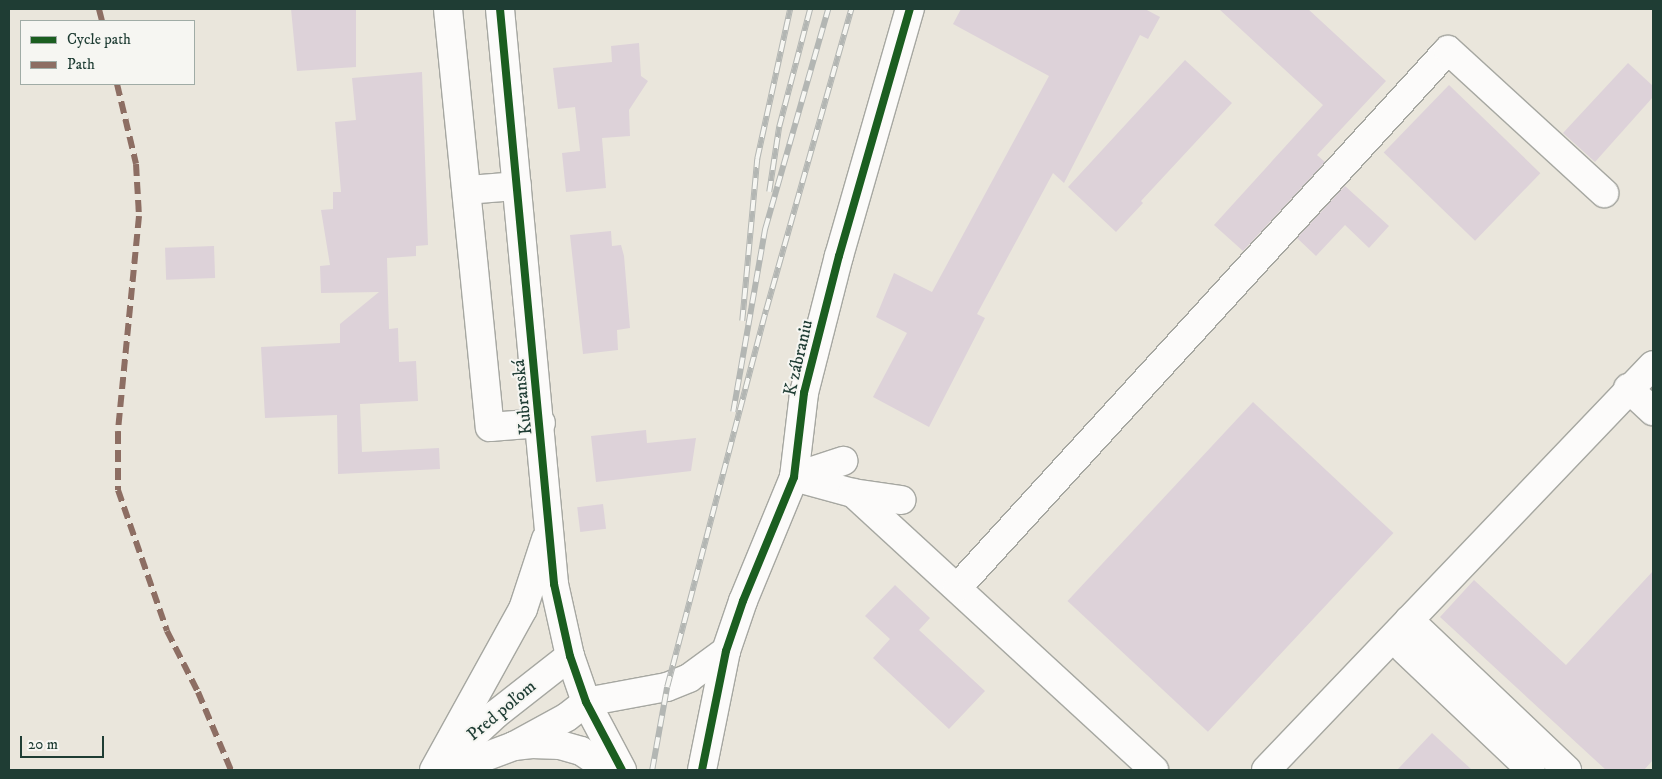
<!DOCTYPE html>
<meta charset="utf-8">
<style>
body{margin:0}
#map{position:relative;width:1662px;height:779px;overflow:hidden;background:#eae6dc;font-family:"IM FELL DW Pica",serif}
div>[style]{position:absolute}
.building>*{inset:0;background:#ddd2d9;transform-origin:0 0}
.roads{filter:drop-shadow(1px 0 #a6a7a1) drop-shadow(-1px 0 #a6a7a1) drop-shadow(0 1px #a6a7a1) drop-shadow(0 -1px #a6a7a1)}
.minor>*{height:28px;margin:-14px;padding:0 14px;transform-origin:14px;border-radius:14px;background:#fcfbfa}
.rail>*{height:5.5px;margin-top:-2.75px;transform-origin:0;background:repeating-linear-gradient(90deg,#f6f6f2 0 11px,#b3b6b3 0 22px);box-sizing:border-box;border-block:1px solid #b3b6b3}
.quiet>*{height:6px;margin-top:-3px;transform-origin:0;background:repeating-linear-gradient(90deg,#8d6e63 0 12px,transparent 0 18px)}
.cycleway>*{height:8px;margin:-4px;padding:0 4px;transform-origin:4px;border-radius:4px;background:#1b5e20}
span{translate:-50% -50%;white-space:nowrap;text-align:center;line-height:1.15;-webkit-text-stroke:4px #f6f6f2;paint-order:stroke}
.street-label{font-size:18px;color:#1f3d34}
.frame{position:absolute;inset:0;border:10px solid #1f3d34;pointer-events:none}
.legend{position:absolute;left:20px;top:20px;width:175px;height:65px;box-sizing:border-box;background:#f6f6f2;border:1px solid #a0aca6;margin:0;padding:6px 9px;list-style:none;font-size:15px;color:#1f3d34}
.legend li{display:flex;align-items:center;gap:10px;height:25px}
.legend b{width:25px;border:1px solid #a0aca6}
.scale{position:absolute;left:20px;top:736px;width:84px;height:22px;box-sizing:border-box;border:2px solid #1f3d34;border-top:0;padding-left:6px;font-size:15px;line-height:18px;white-space:nowrap;color:#1f3d34;-webkit-text-stroke:4px #f6f6f2;paint-order:stroke}
</style>
<div id="map">
<div class="building">
<i style="clip-path:polygon(291px 9px,356px 9px,356px 67px,297px 71px)"></i>
<i style="clip-path:polygon(961px 9px,1145px 9px,1160px 17px,1148px 39px,1140px 35px,1064px 183px,1053px 173px,977px 314px,985px 318px,929px 427px,873px 397px,907px 333px,876px 317px,894px 273px,932px 292px,1049px 76px,953px 24px)"></i>
<i style="clip-path:polygon(1219px 9px,1308px 9px,1386px 81px,1317px 155px,1325px 162px,1243px 251px,1214px 225px,1323px 105px)"></i>
<i style="clip-path:polygon(639px 43px,641px 76px,648px 81px,629px 110px,630px 136px,602px 138px,606px 188px,566px 192px,562px 153px,580px 151px,575px 107px,558px 109px,553px 68px,612px 62px,611px 46px)"></i>
<i style="clip-path:polygon(1185px 60px,1232px 103px,1141px 201px,1143px 203px,1116px 232px,1068px 187px)"></i>
<i style="clip-path:polygon(1628px 63px,1653px 86px,1653px 97px,1595px 162px,1563px 133px)"></i>
<i style="clip-path:polygon(422px 72px,428px 245px,416px 246px,416px 256px,387px 258px,389px 329px,398px 328px,399px 362px,416px 361px,418px 401px,360px 404px,362px 452px,439px 448px,440px 469px,338px 474px,337px 415px,265px 418px,261px 347px,340px 343px,340px 324px,379px 292px,321px 293px,320px 266px,330px 265px,321px 210px,333px 209px,333px 192px,341px 192px,335px 122px,356px 120px,352px 78px)"></i>
<i style="left:1449px;top:85px;width:127px;height:94px;rotate:44deg"></i>
<i style="clip-path:polygon(1345px 186px,1389px 226px,1369px 248px,1345px 225px,1316px 256px,1297px 238px)"></i>
<i style="clip-path:polygon(611px 231px,612px 246px,621px 245px,624px 256px,630px 328px,617px 330px,618px 350px,583px 354px,570px 235px)"></i>
<i style="left:214px;top:246px;width:32px;height:49px;rotate:88deg"></i>
<i style="left:1253px;top:402px;width:192px;height:272px;rotate:43deg"></i>
<i style="clip-path:polygon(646px 430px,647px 443px,696px 438px,691px 471px,596px 482px,591px 436px)"></i>
<i style="left:603px;top:504px;width:25px;height:26px;rotate:83deg"></i>
<i style="clip-path:polygon(1653px 571px,1653px 760px,1644px 770px,1606px 770px,1440px 617px,1474px 580px,1566px 665px)"></i>
<i style="clip-path:polygon(895px 585px,930px 618px,919px 630px,985px 691px,949px 729px,873px 658px,890px 639px,865px 616px)"></i>
<i style="clip-path:polygon(1432px 733px,1472px 770px,1397px 770px)"></i>
</div>
<div class="roads">
<div class="minor">
<i style="left:448px;top:9px;width:420px;rotate:84.3deg"></i>
<i style="left:490px;top:427px;width:51px;rotate:-4.5deg"></i>
<i style="left:500px;top:9px;width:578px;rotate:84.63deg"></i>
<i style="left:554px;top:584px;width:74px;rotate:77.5deg"></i>
<i style="left:570px;top:656px;width:49px;rotate:70.8deg"></i>
<i style="left:586px;top:702px;width:77px;rotate:62.1deg"></i>
<i style="left:467px;top:190px;width:50px;rotate:-4.6deg"></i>
<i style="left:1628px;top:388px;width:34px;rotate:43deg"></i>
<i style="left:794px;top:477px;width:61px;rotate:15.2deg"></i>
<i style="left:853px;top:493px;width:409px;rotate:42.6deg"></i>
<i style="left:794px;top:477px;width:52px;rotate:-18.1deg"></i>
<i style="left:853px;top:493px;width:49px;rotate:8.3deg"></i>
<i style="left:957px;top:588px;width:728px;rotate:-47.62deg"></i>
<i style="left:1448px;top:50px;width:212px;rotate:42.5deg"></i>
<i style="left:1409px;top:620px;width:218px;rotate:43.5deg"></i>
<i style="left:1404px;top:649px;width:175px;rotate:43.6deg"></i>
<i style="left:514px;top:746px;width:60px;rotate:-28.7deg"></i>
<i style="left:567px;top:717px;width:24px;rotate:-38deg"></i>
<i style="left:586px;top:702px;width:82px;rotate:-10.5deg"></i>
<i style="left:667px;top:687px;width:24px;rotate:-22deg"></i>
<i style="left:689px;top:678px;width:46px;rotate:-36.1deg"></i>
<i style="left:454px;top:753px;width:57px;rotate:-42.9deg"></i>
<i style="left:496px;top:714px;width:94px;rotate:-38.1deg"></i>
<i style="left:434px;top:770px;width:184px;rotate:-61.1deg"></i>
<i style="left:523px;top:609px;width:74px;rotate:-71.8deg"></i>
<i style="left:450px;top:770px;width:68px;rotate:-20.6deg"></i>
<i style="left:514px;top:746px;width:18px;rotate:-6deg"></i>
<i style="left:532px;top:744px;width:28px;rotate:2deg"></i>
<i style="left:560px;top:745px;width:22px;rotate:16deg"></i>
<i style="left:581px;top:751px;width:34px;rotate:34deg"></i>
<i style="left:702px;top:770px;width:121px;rotate:-78.6deg"></i>
<i style="left:726px;top:651px;width:53px;rotate:-71.2deg"></i>
<i style="left:743px;top:601px;width:134px;rotate:-67.6deg"></i>
<i style="left:794px;top:477px;width:85px;rotate:-83.2deg"></i>
<i style="left:804px;top:393px;width:141px;rotate:-75.7deg"></i>
<i style="left:839px;top:256px;width:257px;rotate:-74deg"></i>
<i style="left:1266px;top:770px;width:560px;rotate:-46.3deg"></i>
</div>
</div>
<div class="rail">
<i style="left:769px;top:192px;width:66px;rotate:-81.3deg"></i>
<i style="left:779px;top:127px;width:122px;rotate:-75.3deg"></i>
<i style="left:742px;top:321px;width:163px;rotate:-84.7deg"></i>
<i style="left:757px;top:159px;width:154px;rotate:-77.6deg"></i>
<i style="left:733px;top:412px;width:186px;rotate:-80.1deg"></i>
<i style="left:765px;top:229px;width:229px;rotate:-74deg"></i>
<i style="left:652px;top:770px;width:84px;rotate:-79.8deg"></i>
<i style="left:667px;top:687px;width:390px;rotate:-75.3deg"></i>
<i style="left:766px;top:310px;width:313px;rotate:-74.2deg"></i>
</div>
<div class="quiet">
<i style="left:99px;top:9px;width:12px;rotate:76deg"></i>
<i style="left:117px;top:84px;width:82px;rotate:76.6deg"></i>
<i style="left:136px;top:164px;width:52px;rotate:86.7deg"></i>
<i style="left:139px;top:216px;width:217px;rotate:95.6deg"></i>
<i style="left:118px;top:432px;width:58px;rotate:90deg"></i>
<i style="left:118px;top:490px;width:149px;rotate:70.8deg"></i>
<i style="left:167px;top:631px;width:68px;rotate:63.1deg"></i>
<i style="left:198px;top:692px;width:85px;rotate:67.1deg"></i>
</div>
<div class="cycleway">
<i style="left:500px;top:9px;width:578px;rotate:84.63deg"></i>
<i style="left:554px;top:584px;width:74px;rotate:77.5deg"></i>
<i style="left:570px;top:656px;width:49px;rotate:70.8deg"></i>
<i style="left:586px;top:702px;width:77px;rotate:62.1deg"></i>
<i style="left:702px;top:770px;width:121px;rotate:-78.6deg"></i>
<i style="left:726px;top:651px;width:53px;rotate:-71.2deg"></i>
<i style="left:743px;top:601px;width:134px;rotate:-67.6deg"></i>
<i style="left:794px;top:477px;width:85px;rotate:-83.2deg"></i>
<i style="left:804px;top:393px;width:141px;rotate:-75.7deg"></i>
<i style="left:839px;top:256px;width:257px;rotate:-74deg"></i>
</div>
<div class="street-label">
<span style="left:799px;top:358px;rotate:-77deg">K zábraniu</span>
<span style="left:523px;top:397px;rotate:-96deg">Kubranská</span>
<span style="left:502px;top:711px;rotate:-40deg">Pred poľom</span>
</div>
<div class="frame"></div>
<ul class="legend">
<li><b style="height:6px;background:#1b5e20"></b>Cycle path</li>
<li><b style="height:6px;background:#8d6e63"></b>Path</li>
</ul>
<div class="scale">20 m</div>
</div>
